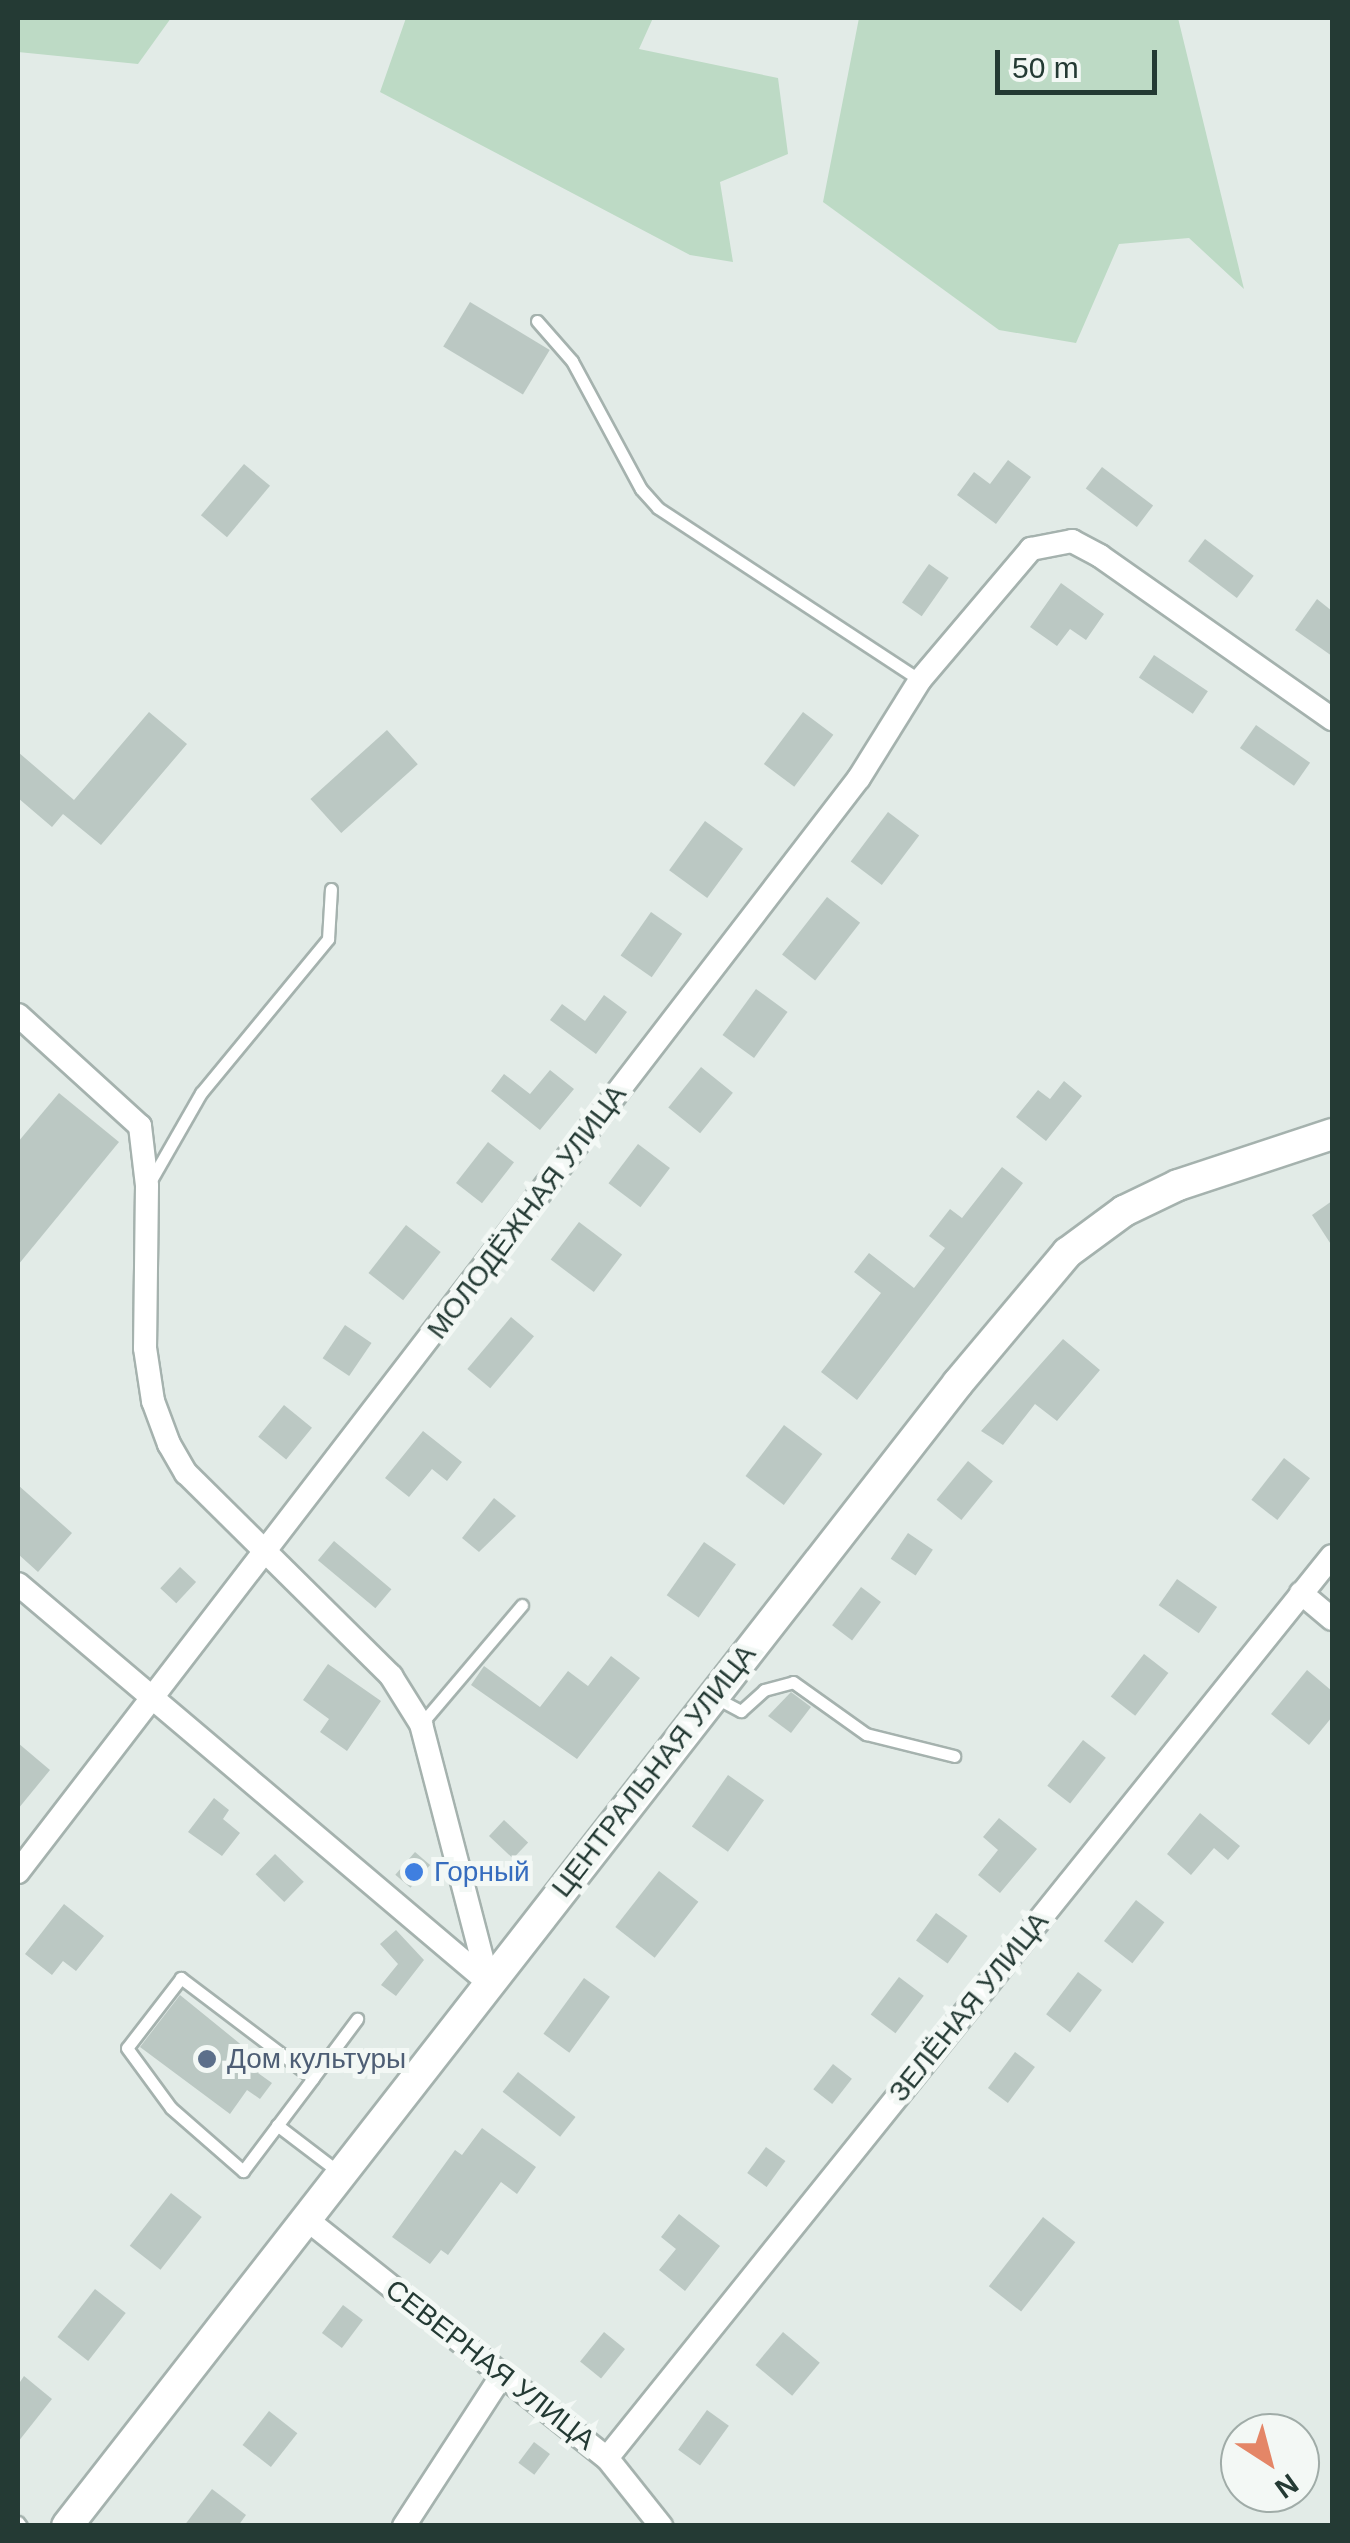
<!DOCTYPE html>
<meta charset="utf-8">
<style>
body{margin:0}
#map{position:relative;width:1350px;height:2543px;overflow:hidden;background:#e2ebe7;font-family:Helvetica,sans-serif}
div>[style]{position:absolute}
.green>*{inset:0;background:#bddac5}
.building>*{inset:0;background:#bbc8c3;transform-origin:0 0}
.roads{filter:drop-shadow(2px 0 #a5b2ae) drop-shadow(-2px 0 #a5b2ae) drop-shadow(0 2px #a5b2ae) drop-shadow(0 -2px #a5b2ae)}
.lane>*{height:11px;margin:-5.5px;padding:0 5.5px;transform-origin:5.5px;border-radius:5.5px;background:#fff}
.street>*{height:22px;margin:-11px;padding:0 11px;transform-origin:11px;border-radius:11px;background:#fff}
.secondary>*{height:30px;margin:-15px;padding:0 15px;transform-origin:15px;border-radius:15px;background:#fff}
.dots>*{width:28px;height:28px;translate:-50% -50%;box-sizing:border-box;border:5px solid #f3f8f5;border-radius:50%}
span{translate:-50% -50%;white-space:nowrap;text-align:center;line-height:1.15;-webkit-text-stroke:10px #f3f8f5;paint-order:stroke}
.street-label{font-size:28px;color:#243a34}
.shop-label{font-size:28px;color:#366cbe}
.left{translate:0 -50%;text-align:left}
.service-label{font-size:28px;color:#4e5e75}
.frame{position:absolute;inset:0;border:20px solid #243a34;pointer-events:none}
.north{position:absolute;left:1220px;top:2413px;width:100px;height:100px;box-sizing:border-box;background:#f3f8f5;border:2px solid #a0aca8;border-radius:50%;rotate:144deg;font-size:28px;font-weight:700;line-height:40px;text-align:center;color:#243a34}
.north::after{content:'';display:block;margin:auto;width:35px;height:45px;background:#e48667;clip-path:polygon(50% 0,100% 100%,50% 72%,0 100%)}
.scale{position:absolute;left:995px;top:50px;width:162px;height:45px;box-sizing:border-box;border:5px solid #243a34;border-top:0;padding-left:12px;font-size:30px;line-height:35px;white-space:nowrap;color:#243a34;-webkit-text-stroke:8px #f3f8f5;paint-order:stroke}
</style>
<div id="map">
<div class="green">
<i style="clip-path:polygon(18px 18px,171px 18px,138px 64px,18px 52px)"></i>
<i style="clip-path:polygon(406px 18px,653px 18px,639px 49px,778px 78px,788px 154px,720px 182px,733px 262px,690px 255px,380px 92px)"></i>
<i style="clip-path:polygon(859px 18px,1178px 18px,1244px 289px,1189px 238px,1119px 244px,1076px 343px,999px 330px,823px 202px)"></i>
</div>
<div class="building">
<i style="left:470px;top:302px;width:93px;height:52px;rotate:31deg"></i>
<i style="clip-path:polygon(1008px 460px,1031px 477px,996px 524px,957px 495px,974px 472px,990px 484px)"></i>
<i style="left:244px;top:464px;width:34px;height:67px;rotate:40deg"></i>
<i style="left:1102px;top:467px;width:64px;height:27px;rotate:37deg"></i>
<i style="left:1205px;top:539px;width:61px;height:28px;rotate:37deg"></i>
<i style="left:929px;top:564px;width:24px;height:47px;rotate:35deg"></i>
<i style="clip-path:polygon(1061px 583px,1104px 614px,1086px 640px,1070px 629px,1057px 646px,1030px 627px)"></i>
<i style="clip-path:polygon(1317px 599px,1332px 611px,1332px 656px,1295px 630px)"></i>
<i style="left:1154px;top:655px;width:65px;height:27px;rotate:34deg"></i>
<i style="clip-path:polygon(149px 712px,187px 744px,101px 845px,63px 814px,52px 827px,18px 798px,18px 752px,74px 800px)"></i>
<i style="left:803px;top:712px;width:38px;height:65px;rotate:37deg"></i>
<i style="left:1256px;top:725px;width:66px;height:28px;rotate:35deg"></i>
<i style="left:387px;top:730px;width:46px;height:103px;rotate:48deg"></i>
<i style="left:888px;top:812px;width:39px;height:62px;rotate:37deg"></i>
<i style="left:705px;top:821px;width:47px;height:61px;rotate:36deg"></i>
<i style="left:827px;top:897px;width:42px;height:73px;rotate:38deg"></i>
<i style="left:651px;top:912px;width:38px;height:53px;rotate:35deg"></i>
<i style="left:756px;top:989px;width:39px;height:57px;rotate:36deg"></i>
<i style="clip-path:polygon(604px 995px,627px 1012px,596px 1054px,550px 1020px,562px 1004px,585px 1021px)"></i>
<i style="left:701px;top:1067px;width:41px;height:52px;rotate:39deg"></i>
<i style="clip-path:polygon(550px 1070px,574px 1089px,540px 1130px,491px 1091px,504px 1074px,530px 1094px)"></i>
<i style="clip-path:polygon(1064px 1081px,1082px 1096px,1046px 1141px,1016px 1117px,1038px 1090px,1050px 1099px)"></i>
<i style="clip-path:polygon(59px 1093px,119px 1142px,18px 1265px,18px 1142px)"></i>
<i style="left:488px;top:1142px;width:33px;height:52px;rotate:38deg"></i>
<i style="left:638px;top:1144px;width:40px;height:49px;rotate:37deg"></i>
<i style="clip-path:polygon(1002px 1167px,1023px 1183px,857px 1400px,821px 1372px,881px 1293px,854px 1272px,869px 1253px,914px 1288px,945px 1248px,929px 1236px,950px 1209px,962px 1218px)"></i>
<i style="clip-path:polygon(1332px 1201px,1332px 1246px,1312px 1215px)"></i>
<i style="left:579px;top:1222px;width:54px;height:47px;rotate:37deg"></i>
<i style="left:406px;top:1225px;width:44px;height:61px;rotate:38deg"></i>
<i style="left:511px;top:1317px;width:30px;height:68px;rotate:40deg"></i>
<i style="left:345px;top:1325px;width:32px;height:40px;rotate:34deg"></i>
<i style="clip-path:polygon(1063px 1339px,1100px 1370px,1057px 1421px,1035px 1404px,1003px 1445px,981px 1431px)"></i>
<i style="left:284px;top:1405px;width:36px;height:41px;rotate:39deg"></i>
<i style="left:784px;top:1425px;width:48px;height:64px;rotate:37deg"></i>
<i style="clip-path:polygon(423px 1431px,462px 1462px,447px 1481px,432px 1469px,409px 1497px,385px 1478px)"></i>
<i style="left:1284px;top:1458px;width:33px;height:53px;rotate:38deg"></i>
<i style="left:968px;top:1461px;width:32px;height:50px;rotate:39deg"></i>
<i style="clip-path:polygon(18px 1485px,72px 1533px,38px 1572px,18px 1554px)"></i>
<i style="clip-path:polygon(494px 1498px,516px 1516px,479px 1552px,462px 1538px)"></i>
<i style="left:908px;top:1533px;width:30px;height:31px;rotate:34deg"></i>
<i style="left:334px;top:1541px;width:75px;height:25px;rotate:40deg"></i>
<i style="left:704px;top:1542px;width:39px;height:65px;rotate:35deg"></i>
<i style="left:180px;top:1567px;width:22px;height:29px;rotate:43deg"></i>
<i style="left:1177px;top:1579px;width:49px;height:32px;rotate:35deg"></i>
<i style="left:861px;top:1587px;width:25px;height:48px;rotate:37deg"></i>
<i style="left:1144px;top:1654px;width:31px;height:54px;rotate:38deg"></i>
<i style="clip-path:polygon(611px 1656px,640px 1678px,577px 1759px,471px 1685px,484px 1666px,540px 1707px,568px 1671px,588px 1686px)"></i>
<i style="clip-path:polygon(328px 1664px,381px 1701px,347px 1751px,320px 1732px,329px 1719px,303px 1700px)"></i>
<i style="clip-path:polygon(1307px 1670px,1332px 1691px,1332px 1717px,1309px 1745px,1271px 1714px)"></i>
<i style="clip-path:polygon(791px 1692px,811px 1707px,791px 1733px,768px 1716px)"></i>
<i style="left:1083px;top:1740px;width:29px;height:58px;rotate:38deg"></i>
<i style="clip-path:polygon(18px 1743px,50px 1770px,18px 1809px)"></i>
<i style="left:728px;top:1775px;width:44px;height:63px;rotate:35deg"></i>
<i style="clip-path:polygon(214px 1798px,229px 1810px,223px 1819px,240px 1833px,222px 1856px,188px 1832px)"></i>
<i style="clip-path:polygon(1200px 1813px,1240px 1846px,1228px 1860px,1214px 1848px,1191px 1875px,1167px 1854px)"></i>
<i style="clip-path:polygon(999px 1818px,1037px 1849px,1000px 1893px,978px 1875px,998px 1850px,983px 1837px)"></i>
<i style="left:504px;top:1820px;width:33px;height:22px;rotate:43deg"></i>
<i style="left:415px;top:1852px;width:20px;height:30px;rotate:41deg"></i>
<i style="left:275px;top:1854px;width:40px;height:28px;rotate:44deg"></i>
<i style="left:659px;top:1871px;width:50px;height:71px;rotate:38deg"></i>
<i style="left:1136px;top:1900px;width:36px;height:52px;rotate:38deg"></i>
<i style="clip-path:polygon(64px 1904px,104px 1936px,76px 1971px,63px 1961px,52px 1975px,25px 1954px)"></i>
<i style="left:936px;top:1913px;width:39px;height:34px;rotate:36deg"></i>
<i style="clip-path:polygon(396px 1930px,424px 1960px,396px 1996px,381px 1985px,398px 1964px,380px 1944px)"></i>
<i style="left:1078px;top:1972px;width:30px;height:53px;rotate:37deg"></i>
<i style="left:899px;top:1977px;width:31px;height:47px;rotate:37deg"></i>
<i style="left:584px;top:1978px;width:32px;height:69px;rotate:36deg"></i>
<i style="clip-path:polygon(180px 1995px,265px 2064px,258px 2073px,272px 2083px,260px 2099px,247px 2090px,230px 2114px,140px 2047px)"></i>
<i style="left:1015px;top:2052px;width:25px;height:45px;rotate:37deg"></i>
<i style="left:833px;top:2064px;width:24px;height:32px;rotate:38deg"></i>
<i style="left:518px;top:2072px;width:73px;height:25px;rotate:38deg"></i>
<i style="clip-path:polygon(482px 2128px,536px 2167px,517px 2194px,501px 2182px,448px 2255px,441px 2250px,430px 2264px,392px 2237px,455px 2150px,462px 2155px)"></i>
<i style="left:766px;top:2147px;width:24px;height:32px;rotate:36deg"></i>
<i style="left:171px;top:2193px;width:39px;height:67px;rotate:38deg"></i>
<i style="clip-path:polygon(679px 2214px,720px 2246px,685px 2291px,659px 2270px,676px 2249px,661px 2237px)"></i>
<i style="left:1043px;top:2217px;width:41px;height:88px;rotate:38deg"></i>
<i style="left:95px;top:2289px;width:39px;height:61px;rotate:38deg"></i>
<i style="left:343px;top:2305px;width:25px;height:35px;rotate:37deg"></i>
<i style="left:604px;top:2332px;width:27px;height:38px;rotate:39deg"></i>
<i style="left:783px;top:2332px;width:48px;height:43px;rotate:40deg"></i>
<i style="clip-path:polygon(24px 2376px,52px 2399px,18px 2442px,18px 2385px)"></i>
<i style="left:707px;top:2410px;width:27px;height:49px;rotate:36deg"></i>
<i style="left:269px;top:2411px;width:36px;height:43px;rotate:38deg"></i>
<i style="left:534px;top:2442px;width:20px;height:26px;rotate:37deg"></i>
<i style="clip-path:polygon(212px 2489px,246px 2515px,238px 2526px,184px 2526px)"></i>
</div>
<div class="roads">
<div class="lane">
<i style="left:537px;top:321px;width:53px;rotate:48.8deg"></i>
<i style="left:572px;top:361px;width:145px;rotate:61.7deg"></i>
<i style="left:641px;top:489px;width:25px;rotate:48deg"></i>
<i style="left:658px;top:508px;width:313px;rotate:33.3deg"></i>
<i style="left:150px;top:1182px;width:103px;rotate:-60.2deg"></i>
<i style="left:201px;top:1093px;width:200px;rotate:-50.5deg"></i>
<i style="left:328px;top:939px;width:50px;rotate:-86.6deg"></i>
<i style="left:718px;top:1699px;width:26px;rotate:28deg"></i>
<i style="left:741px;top:1711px;width:31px;rotate:-42deg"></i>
<i style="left:764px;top:1690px;width:30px;rotate:-15deg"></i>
<i style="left:793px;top:1682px;width:90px;rotate:35.5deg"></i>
<i style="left:866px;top:1734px;width:91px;rotate:14deg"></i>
<i style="left:421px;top:1724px;width:156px;rotate:-49.7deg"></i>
<i style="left:313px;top:2078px;width:166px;rotate:-142.9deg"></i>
<i style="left:181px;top:1978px;width:88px;rotate:127.6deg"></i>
<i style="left:127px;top:2048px;width:74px;rotate:53.7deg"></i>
<i style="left:171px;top:2108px;width:96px;rotate:41.2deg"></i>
<i style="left:243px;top:2171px;width:116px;rotate:-53deg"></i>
<i style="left:313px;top:2078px;width:74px;rotate:-53.3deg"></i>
<i style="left:277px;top:2125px;width:79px;rotate:37.3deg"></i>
<i style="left:18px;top:2522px;width:5px;rotate:53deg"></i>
</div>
<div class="street">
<i style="left:18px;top:1015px;width:165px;rotate:42.3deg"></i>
<i style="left:140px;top:1126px;width:60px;rotate:83.3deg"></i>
<i style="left:147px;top:1186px;width:162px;rotate:90.7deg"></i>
<i style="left:145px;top:1348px;width:54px;rotate:81.4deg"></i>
<i style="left:153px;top:1401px;width:46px;rotate:69.6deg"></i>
<i style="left:169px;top:1444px;width:34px;rotate:60deg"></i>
<i style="left:186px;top:1473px;width:289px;rotate:44.7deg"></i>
<i style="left:391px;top:1676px;width:57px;rotate:58deg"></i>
<i style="left:421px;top:1724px;width:267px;rotate:75.4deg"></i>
<i style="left:18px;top:1584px;width:616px;rotate:40.26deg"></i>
<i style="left:1301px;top:1593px;width:40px;rotate:40deg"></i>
<i style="left:18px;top:1872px;width:1380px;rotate:-52.45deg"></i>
<i style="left:859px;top:778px;width:115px;rotate:-58.1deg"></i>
<i style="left:920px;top:680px;width:172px;rotate:-49.7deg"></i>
<i style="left:1031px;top:549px;width:42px;rotate:-11deg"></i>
<i style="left:1072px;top:541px;width:32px;rotate:28deg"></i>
<i style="left:1100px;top:556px;width:284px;rotate:35.1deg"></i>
<i style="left:305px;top:2218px;width:386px;rotate:38.5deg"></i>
<i style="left:607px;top:2458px;width:87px;rotate:51.5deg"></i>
<i style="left:607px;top:2458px;width:1157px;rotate:-51.21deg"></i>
<i style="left:404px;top:2526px;width:180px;rotate:-57deg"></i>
</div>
<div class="secondary">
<i style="left:67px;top:2526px;width:1449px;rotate:-52.06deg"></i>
<i style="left:958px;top:1383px;width:170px;rotate:-50deg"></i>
<i style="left:1067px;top:1253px;width:71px;rotate:-36.4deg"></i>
<i style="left:1124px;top:1211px;width:60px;rotate:-25.7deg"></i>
<i style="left:1178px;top:1185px;width:162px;rotate:-18.3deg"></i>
</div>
</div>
<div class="dots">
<i style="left:414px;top:1872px;background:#3f7fe0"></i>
<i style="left:207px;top:2059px;background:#5c6f8a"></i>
</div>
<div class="street-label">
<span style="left:527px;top:1212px;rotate:-53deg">МОЛОДЁЖНАЯ УЛИЦА</span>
<span style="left:654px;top:1771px;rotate:-52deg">ЦЕНТРАЛЬНАЯ УЛИЦА</span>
<span style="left:969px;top:2007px;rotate:-51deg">ЗЕЛЁНАЯ УЛИЦА</span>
<span style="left:490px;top:2365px;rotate:38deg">СЕВЕРНАЯ УЛИЦА</span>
</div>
<div class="shop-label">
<span class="left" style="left:434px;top:1872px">Горный</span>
</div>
<div class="service-label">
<span class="left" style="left:227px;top:2059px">Дом культуры</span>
</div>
<div class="frame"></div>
<div class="north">N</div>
<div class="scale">50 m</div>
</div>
